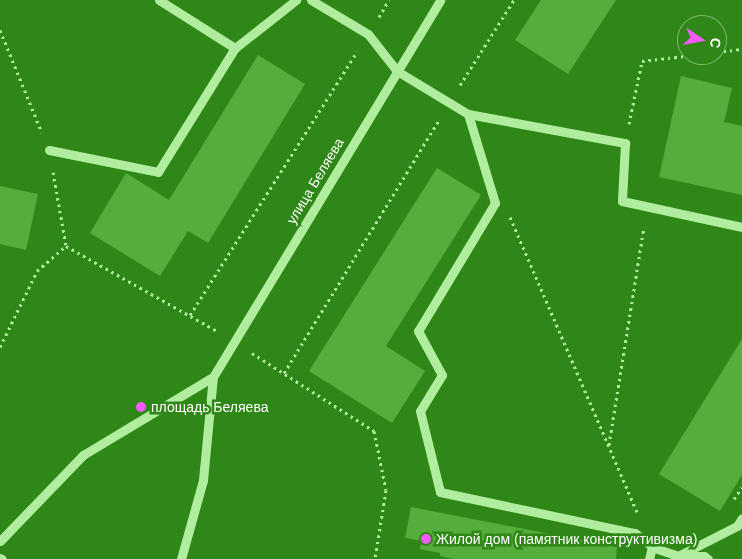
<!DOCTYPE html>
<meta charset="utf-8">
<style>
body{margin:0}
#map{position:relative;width:742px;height:559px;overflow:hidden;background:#2f8718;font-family:Helvetica,sans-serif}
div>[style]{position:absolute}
.building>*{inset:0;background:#55ae3c}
.path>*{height:3px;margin-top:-1.5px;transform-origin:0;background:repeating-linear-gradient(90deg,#b0ed9e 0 2.5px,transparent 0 6.5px)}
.minor>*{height:9px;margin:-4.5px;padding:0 4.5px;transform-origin:4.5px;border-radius:4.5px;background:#b0ed9e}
.dots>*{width:14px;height:14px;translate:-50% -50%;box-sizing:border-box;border:2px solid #2f8718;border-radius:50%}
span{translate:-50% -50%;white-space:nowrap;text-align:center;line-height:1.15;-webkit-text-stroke:5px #2f8718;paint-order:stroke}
.street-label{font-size:14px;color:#fff}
.poi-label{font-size:14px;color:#fff}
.left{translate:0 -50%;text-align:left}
.north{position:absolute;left:677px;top:15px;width:50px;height:50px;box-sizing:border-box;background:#2f8718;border:1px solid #82b774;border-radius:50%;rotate:102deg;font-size:14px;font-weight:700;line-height:20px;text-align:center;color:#fff}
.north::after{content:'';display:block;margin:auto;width:18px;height:22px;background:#f55aff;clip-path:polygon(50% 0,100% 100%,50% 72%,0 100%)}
</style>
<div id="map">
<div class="building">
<i style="clip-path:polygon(541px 0,616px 0,568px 74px,515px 40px)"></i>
<i style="clip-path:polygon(258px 55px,305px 84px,208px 243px,188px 231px,160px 276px,90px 233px,126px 173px,169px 200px)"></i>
<i style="clip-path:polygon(681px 76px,732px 88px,724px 122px,742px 126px,742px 195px,659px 177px)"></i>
<i style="clip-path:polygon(437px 168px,481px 195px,386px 346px,425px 371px,392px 423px,309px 371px)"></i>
<i style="clip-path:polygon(0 186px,38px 194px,26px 250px,0 244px)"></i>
<i style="clip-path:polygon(742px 339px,742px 475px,720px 511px,659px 474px)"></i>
<i style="clip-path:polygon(411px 507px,617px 547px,616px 559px,454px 559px,440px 556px,440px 553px,420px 549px,422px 541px,405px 538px)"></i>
</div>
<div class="path">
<i style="left:379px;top:17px;width:20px;rotate:-60deg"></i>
<i style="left:0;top:30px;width:111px;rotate:67.8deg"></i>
<i style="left:717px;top:52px;width:25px;rotate:-7deg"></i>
<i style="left:460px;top:85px;width:101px;rotate:-57.6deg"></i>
<i style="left:629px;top:124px;width:64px;rotate:-78.3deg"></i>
<i style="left:642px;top:61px;width:52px;rotate:-6.6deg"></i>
<i style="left:53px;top:172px;width:75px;rotate:80deg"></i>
<i style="left:510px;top:217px;width:321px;rotate:66.7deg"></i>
<i style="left:190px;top:315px;width:312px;rotate:-57.6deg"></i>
<i style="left:0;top:347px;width:85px;rotate:-64deg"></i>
<i style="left:37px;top:271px;width:38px;rotate:-41deg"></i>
<i style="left:66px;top:246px;width:173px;rotate:29.4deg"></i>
<i style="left:252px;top:353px;width:145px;rotate:32.6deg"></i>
<i style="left:374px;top:431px;width:60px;rotate:78.5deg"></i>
<i style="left:386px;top:490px;width:70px;rotate:99.1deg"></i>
<i style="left:284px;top:373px;width:297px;rotate:-58.5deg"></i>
<i style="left:609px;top:445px;width:221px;rotate:-80.9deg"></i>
<i style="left:734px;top:499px;width:14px;rotate:-56deg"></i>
</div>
<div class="minor">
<i style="left:159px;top:0;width:90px;rotate:32.3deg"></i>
<i style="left:235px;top:48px;width:78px;rotate:-38.2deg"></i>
<i style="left:311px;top:0;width:66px;rotate:30.8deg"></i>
<i style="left:368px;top:34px;width:47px;rotate:51.9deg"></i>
<i style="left:397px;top:71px;width:83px;rotate:31.2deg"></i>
<i style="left:468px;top:114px;width:160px;rotate:10.5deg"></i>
<i style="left:625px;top:143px;width:58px;rotate:93deg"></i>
<i style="left:622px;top:201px;width:123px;rotate:12.2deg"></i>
<i style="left:468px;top:114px;width:93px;rotate:73.1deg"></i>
<i style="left:495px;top:203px;width:149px;rotate:121deg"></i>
<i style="left:418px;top:331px;width:50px;rotate:61.4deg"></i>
<i style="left:442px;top:375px;width:42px;rotate:121.4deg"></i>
<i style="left:420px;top:411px;width:83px;rotate:76.1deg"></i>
<i style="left:440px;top:492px;width:199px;rotate:11.9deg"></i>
<i style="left:635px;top:533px;width:22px;rotate:39deg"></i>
<i style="left:652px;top:547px;width:12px;rotate:104deg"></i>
<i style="left:49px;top:150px;width:111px;rotate:11.4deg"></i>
<i style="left:158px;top:172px;width:146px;rotate:-58.2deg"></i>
<i style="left:0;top:541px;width:120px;rotate:-46deg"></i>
<i style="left:83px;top:455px;width:152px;rotate:-31deg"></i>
<i style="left:652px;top:547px;width:28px;rotate:19deg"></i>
<i style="left:678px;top:556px;width:66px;rotate:-27deg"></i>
<i style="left:737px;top:526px;width:9px;rotate:-58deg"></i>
<i style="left:681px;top:556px;width:23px"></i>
<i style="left:704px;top:556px;width:5px;rotate:37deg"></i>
<i style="left:0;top:558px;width:2px;rotate:27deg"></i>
<i style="left:181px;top:559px;width:82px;rotate:-74.4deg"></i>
<i style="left:203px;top:480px;width:103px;rotate:-84.5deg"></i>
<i style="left:213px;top:377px;width:440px;rotate:-58.9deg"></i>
</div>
<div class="dots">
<i style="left:141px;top:407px;background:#f55aff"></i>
<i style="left:426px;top:539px;background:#f55aff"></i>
</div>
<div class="street-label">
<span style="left:315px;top:181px;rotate:-59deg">улица Беляева</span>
</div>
<div class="poi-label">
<span class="left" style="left:151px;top:407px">площадь Беляева</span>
<span class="left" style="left:436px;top:539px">Жилой дом (памятник конструктивизма)</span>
</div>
<div class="north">С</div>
</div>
